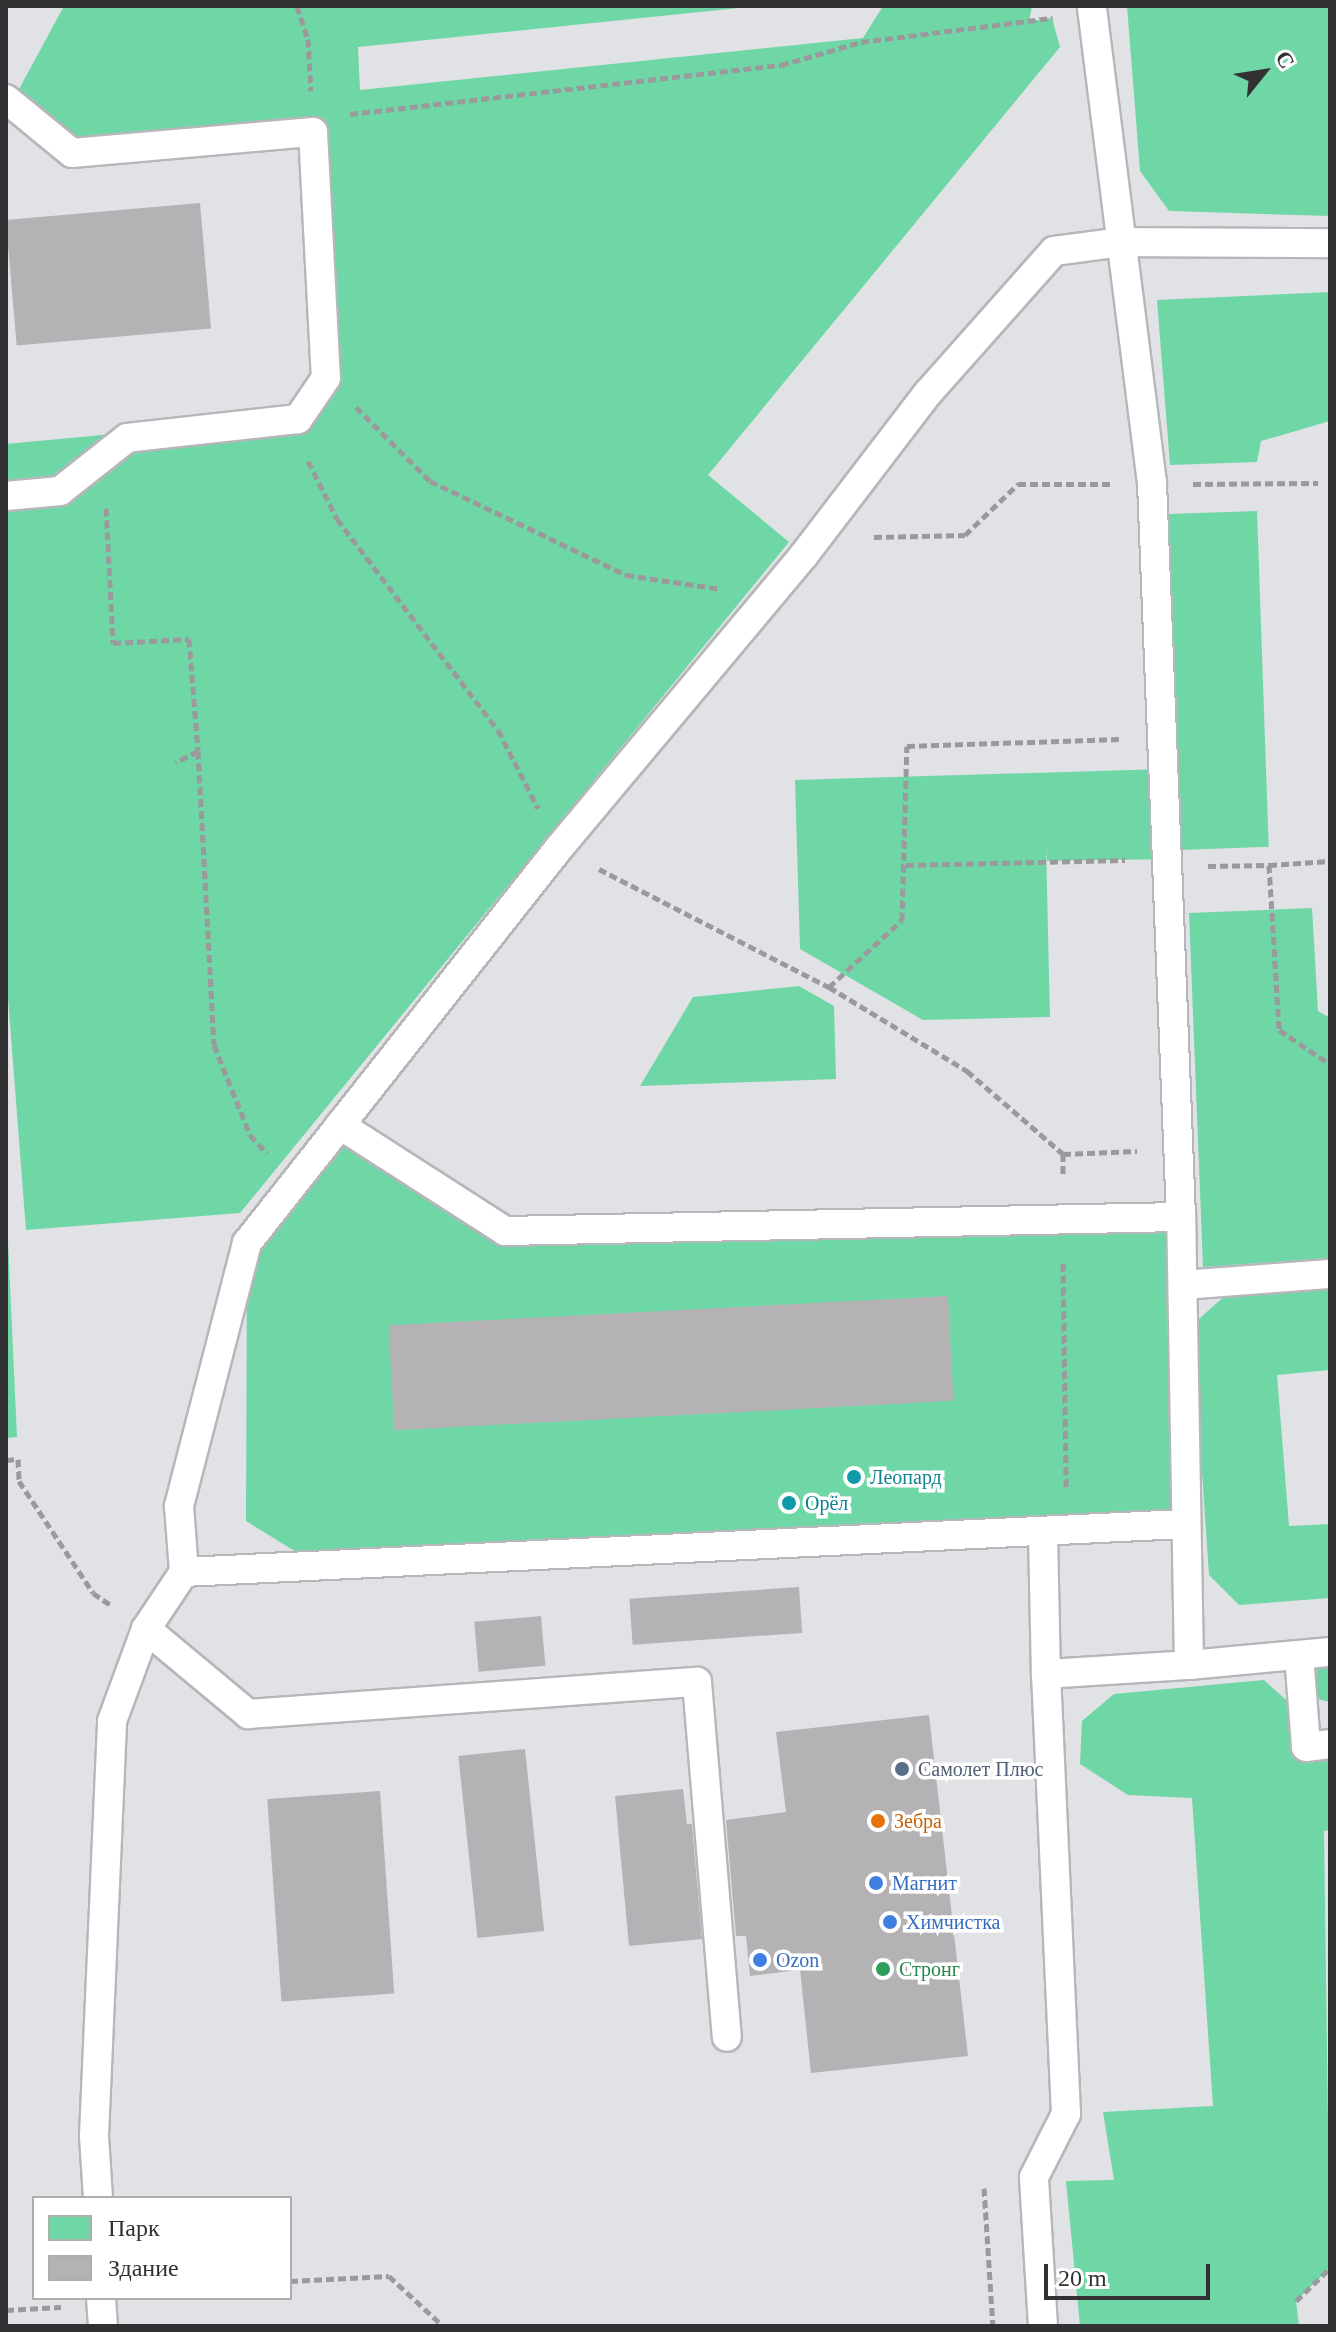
<!DOCTYPE html>
<meta charset="utf-8">
<style>
body{margin:0}
#map{position:relative;width:1336px;height:2332px;overflow:hidden;background:#e1e2e6;font-family:"Times New Roman",serif}
div>[style]{position:absolute}
.green>*{inset:0;background:#6fd6a6;transform-origin:0 0}
.building>*{inset:0;background:#b5b2b6;transform-origin:0 0}
.path>*{height:5px;margin-top:-2.5px;transform-origin:0;background:repeating-linear-gradient(90deg,#9a9a9d 0 8px,transparent 0 12px)}
.roads{filter:drop-shadow(2px 0 #b6b6bb) drop-shadow(-2px 0 #b6b6bb) drop-shadow(0 2px #b6b6bb) drop-shadow(0 -2px #b6b6bb)}
.lane>*{height:28px;margin:-14px;padding:0 14px;transform-origin:14px;border-radius:14px;background:#fff}
.dots>*{width:22px;height:22px;translate:-50% -50%;box-sizing:border-box;border:4px solid #fff;border-radius:50%}
span{translate:-50% -50%;white-space:nowrap;text-align:center;line-height:1.15;-webkit-text-stroke:7px #fff;paint-order:stroke}
.culture-label{font-size:20px;color:#0d838f}
.left{translate:0 -50%;text-align:left}
.service-label{font-size:20px;color:#4e5e75}
.food-label{font-size:20px;color:#c56008}
.shop-label{font-size:20px;color:#366cbe}
.leisure-label{font-size:20px;color:#27864d}
.frame{position:absolute;inset:0;border:8px solid #313133;pointer-events:none}
.legend{position:absolute;left:32px;top:2196px;width:260px;height:104px;box-sizing:border-box;background:#fff;border:2px solid #adadad;margin:0;padding:10px 14px;list-style:none;font-size:24px;color:#313133}
.legend li{display:flex;align-items:center;gap:16px;height:40px}
.legend b{width:40px;border:2px solid #adadad}
.north{position:absolute;left:1224px;top:32px;width:80px;height:80px;-webkit-text-stroke:6px #fff;paint-order:stroke;rotate:60deg;font-size:22px;font-weight:700;line-height:32px;text-align:center;color:#313133}
.north::after{content:'';display:block;margin:auto;width:28px;height:36px;background:#313133;clip-path:polygon(50% 0,100% 100%,50% 72%,0 100%)}
.scale{position:absolute;left:1044px;top:2264px;width:166px;height:36px;box-sizing:border-box;border:4px solid #313133;border-top:0;padding-left:10px;font-size:24px;line-height:28px;white-space:nowrap;color:#313133;-webkit-text-stroke:6px #fff;paint-order:stroke}
</style>
<div id="map">
<div class="green">
<i style="clip-path:polygon(64px 6px,758px 6px,358px 47px,360px 90px,863px 38px,883px 6px,1032px 6px,1029px 21px,1052px 18px,1060px 47px,708px 475px,789px 542px,240px 1213px,26px 1230px,7px 985px,6px 444px,294px 417px,322px 372px,313px 132px,72px 153px,11px 104px)"></i>
<i style="clip-path:polygon(1127px 6px,1330px 6px,1330px 216px,1169px 211px,1140px 171px)"></i>
<i style="clip-path:polygon(1330px 292px,1330px 421px,1261px 441px,1257px 462px,1170px 465px,1157px 300px)"></i>
<i style="left:1257px;top:511px;width:336px;height:96px;rotate:88deg"></i>
<i style="clip-path:polygon(1165px 769px,1168px 859px,1047px 861px,1046px 846px,1050px 1017px,923px 1020px,800px 949px,795px 780px)"></i>
<i style="clip-path:polygon(1312px 908px,1318px 1011px,1330px 1018px,1330px 1258px,1203px 1267px,1189px 913px)"></i>
<i style="clip-path:polygon(799px 986px,834px 1006px,836px 1079px,640px 1086px,693px 997px)"></i>
<i style="clip-path:polygon(340px 1125px,505px 1231px,1181px 1217px,1184px 1524px,319px 1566px,246px 1521px,247px 1243px)"></i>
<i style="clip-path:polygon(6px 1198px,17px 1437px,6px 1438px)"></i>
<i style="clip-path:polygon(1330px 1287px,1330px 1370px,1277px 1375px,1289px 1526px,1330px 1524px,1330px 1598px,1239px 1605px,1209px 1575px,1192px 1325px,1227px 1294px)"></i>
<i style="clip-path:polygon(1330px 1653px,1330px 1702px,1301px 1695px,1299px 1655px)"></i>
<i style="clip-path:polygon(1264px 1680px,1294px 1707px,1330px 1756px,1330px 1830px,1324px 1831px,1330px 2268px,1296px 2301px,1299px 2326px,1080px 2326px,1066px 2181px,1114px 2180px,1103px 2112px,1213px 2106px,1192px 1798px,1128px 1795px,1080px 1764px,1082px 1721px,1114px 1694px)"></i>
</div>
<div class="building">
<i style="left:200px;top:203px;width:126px;height:195px;rotate:85deg"></i>
<i style="left:948px;top:1296px;width:105px;height:560px;rotate:87deg"></i>
<i style="left:799px;top:1587px;width:46px;height:170px;rotate:86deg"></i>
<i style="left:541px;top:1616px;width:50px;height:67px;rotate:85deg"></i>
<i style="clip-path:polygon(929px 1715px,968px 2056px,811px 2073px,800px 1970px,750px 1976px,746px 1936px,736px 1936px,726px 1820px,786px 1812px,776px 1732px)"></i>
<i style="left:525px;top:1749px;width:183px;height:67px;rotate:84deg"></i>
<i style="clip-path:polygon(683px 1789px,687px 1824px,692px 1824px,702px 1939px,629px 1946px,615px 1796px)"></i>
<i style="left:380px;top:1791px;width:203px;height:113px;rotate:86deg"></i>
</div>
<div class="path">
<i style="left:297px;top:6px;width:35px;rotate:72deg"></i>
<i style="left:308px;top:39px;width:52px;rotate:86.7deg"></i>
<i style="left:350px;top:114px;width:434px;rotate:-6.5deg"></i>
<i style="left:781px;top:65px;width:83px;rotate:-16deg"></i>
<i style="left:861px;top:42px;width:193px;rotate:-7.2deg"></i>
<i style="left:356px;top:407px;width:105px;rotate:45deg"></i>
<i style="left:430px;top:481px;width:217px;rotate:25.6deg"></i>
<i style="left:626px;top:575px;width:96px;rotate:8.4deg"></i>
<i style="left:308px;top:461px;width:65px;rotate:63.4deg"></i>
<i style="left:337px;top:519px;width:265px;rotate:52.7deg"></i>
<i style="left:498px;top:730px;width:88px;rotate:62.9deg"></i>
<i style="left:1193px;top:484px;width:125px;rotate:-0.5deg"></i>
<i style="left:106px;top:508px;width:135px;rotate:87deg"></i>
<i style="left:113px;top:643px;width:76px;rotate:-3deg"></i>
<i style="left:189px;top:639px;width:112px;rotate:85.4deg"></i>
<i style="left:198px;top:751px;width:25px;rotate:153deg"></i>
<i style="left:874px;top:537px;width:91px;rotate:-1.3deg"></i>
<i style="left:965px;top:535px;width:74px;rotate:-43.9deg"></i>
<i style="left:1018px;top:484px;width:93px"></i>
<i style="left:198px;top:751px;width:294px;rotate:86.9deg"></i>
<i style="left:214px;top:1045px;width:97px;rotate:68.2deg"></i>
<i style="left:250px;top:1135px;width:25px;rotate:47deg"></i>
<i style="left:906px;top:865px;width:219px;rotate:-1.3deg"></i>
<i style="left:1269px;top:865px;width:61px;rotate:-3.8deg"></i>
<i style="left:1208px;top:866px;width:61px;rotate:-0.9deg"></i>
<i style="left:1269px;top:865px;width:165px;rotate:86.5deg"></i>
<i style="left:1279px;top:1030px;width:61px;rotate:33.7deg"></i>
<i style="left:599px;top:869px;width:259px;rotate:27.2deg"></i>
<i style="left:829px;top:987px;width:162px;rotate:31.3deg"></i>
<i style="left:967px;top:1071px;width:127px;rotate:40.8deg"></i>
<i style="left:1063px;top:1154px;width:74px;rotate:-2.3deg"></i>
<i style="left:829px;top:987px;width:99px;rotate:-42.5deg"></i>
<i style="left:902px;top:920px;width:174px;rotate:-88.4deg"></i>
<i style="left:907px;top:746px;width:212px;rotate:-1.9deg"></i>
<i style="left:1063px;top:1154px;width:23px;rotate:90deg"></i>
<i style="left:1063px;top:1263px;width:226px;rotate:89.2deg"></i>
<i style="left:6px;top:1460px;width:12px;rotate:-5deg"></i>
<i style="left:18px;top:1459px;width:22px;rotate:87deg"></i>
<i style="left:19px;top:1481px;width:134px;rotate:56.5deg"></i>
<i style="left:93px;top:1593px;width:23px;rotate:34deg"></i>
<i style="left:984px;top:2188px;width:138px;rotate:86.3deg"></i>
<i style="left:290px;top:2281px;width:99px;rotate:-2.9deg"></i>
<i style="left:389px;top:2276px;width:74px;rotate:42.8deg"></i>
<i style="left:1296px;top:2301px;width:47px;rotate:-44.1deg"></i>
<i style="left:6px;top:2310px;width:55px;rotate:-3.1deg"></i>
</div>
<div class="roads">
<div class="lane">
<i style="left:6px;top:99px;width:85px;rotate:39.3deg"></i>
<i style="left:72px;top:153px;width:242px;rotate:-5deg"></i>
<i style="left:313px;top:132px;width:246px;rotate:87deg"></i>
<i style="left:326px;top:378px;width:50px;rotate:124.3deg"></i>
<i style="left:298px;top:419px;width:172px;rotate:173.7deg"></i>
<i style="left:127px;top:438px;width:85px;rotate:141.7deg"></i>
<i style="left:60px;top:491px;width:54px;rotate:174.7deg"></i>
<i style="left:340px;top:1125px;width:196px;rotate:32.7deg"></i>
<i style="left:505px;top:1231px;width:676px;rotate:-1.19deg"></i>
<i style="left:1183px;top:1285px;width:147px;rotate:-4.3deg"></i>
<i style="left:1043px;top:1534px;width:140px;rotate:88.8deg"></i>
<i style="left:184px;top:1572px;width:1001px;rotate:-2.75deg"></i>
<i style="left:146px;top:1629px;width:133px;rotate:39.8deg"></i>
<i style="left:248px;top:1714px;width:450px;rotate:-4.1deg"></i>
<i style="left:697px;top:1682px;width:356px;rotate:85.2deg"></i>
<i style="left:1299px;top:1655px;width:92px;rotate:85.6deg"></i>
<i style="left:1306px;top:1747px;width:24px;rotate:-7deg"></i>
<i style="left:1189px;top:1665px;width:142px;rotate:-5.3deg"></i>
<i style="left:98px;top:2198px;width:62px;rotate:-93.7deg"></i>
<i style="left:94px;top:2136px;width:415px;rotate:-87.5deg"></i>
<i style="left:112px;top:1721px;width:98px;rotate:-69.7deg"></i>
<i style="left:146px;top:1629px;width:69px;rotate:-56.3deg"></i>
<i style="left:184px;top:1572px;width:66px;rotate:-94.3deg"></i>
<i style="left:179px;top:1506px;width:272px;rotate:-75.5deg"></i>
<i style="left:247px;top:1243px;width:503px;rotate:-51.7deg"></i>
<i style="left:559px;top:848px;width:382px;rotate:-50.1deg"></i>
<i style="left:804px;top:555px;width:204px;rotate:-52.6deg"></i>
<i style="left:928px;top:393px;width:190px;rotate:-48.4deg"></i>
<i style="left:1054px;top:251px;width:69px;rotate:-7.5deg"></i>
<i style="left:1122px;top:242px;width:208px;rotate:0.3deg"></i>
<i style="left:101px;top:2298px;width:28px;rotate:86deg"></i>
<i style="left:1043px;top:2326px;width:149px;rotate:-93.5deg"></i>
<i style="left:1034px;top:2177px;width:71px;rotate:-63.1deg"></i>
<i style="left:1066px;top:2114px;width:440px;rotate:-92.6deg"></i>
<i style="left:1046px;top:1674px;width:143px;rotate:-3.6deg"></i>
<i style="left:1189px;top:1665px;width:448px;rotate:-91deg"></i>
<i style="left:1181px;top:1217px;width:735px;rotate:-92.26deg"></i>
<i style="left:1152px;top:483px;width:481px;rotate:-97.2deg"></i>
</div>
</div>
<div class="dots">
<i style="left:854px;top:1477px;background:#0f9aa8"></i>
<i style="left:789px;top:1503px;background:#0f9aa8"></i>
<i style="left:902px;top:1769px;background:#5c6f8a"></i>
<i style="left:878px;top:1821px;background:#e8710a"></i>
<i style="left:876px;top:1883px;background:#3f7fe0"></i>
<i style="left:890px;top:1922px;background:#3f7fe0"></i>
<i style="left:760px;top:1960px;background:#3f7fe0"></i>
<i style="left:883px;top:1969px;background:#2e9e5b"></i>
</div>
<div class="culture-label">
<span class="left" style="left:870px;top:1477px">Леопард</span>
<span class="left" style="left:805px;top:1503px">Орёл</span>
</div>
<div class="service-label">
<span class="left" style="left:918px;top:1769px">Самолет Плюс</span>
</div>
<div class="food-label">
<span class="left" style="left:894px;top:1821px">Зебра</span>
</div>
<div class="shop-label">
<span class="left" style="left:892px;top:1883px">Магнит</span>
<span class="left" style="left:906px;top:1922px">Химчистка</span>
<span class="left" style="left:776px;top:1960px">Ozon</span>
</div>
<div class="leisure-label">
<span class="left" style="left:899px;top:1969px">Стронг</span>
</div>
<div class="frame"></div>
<ul class="legend">
<li><b style="height:22px;background:#6fd6a6"></b>Парк</li>
<li><b style="height:22px;background:#b5b2b6"></b>Здание</li>
</ul>
<div class="north">С</div>
<div class="scale">20 m</div>
</div>
